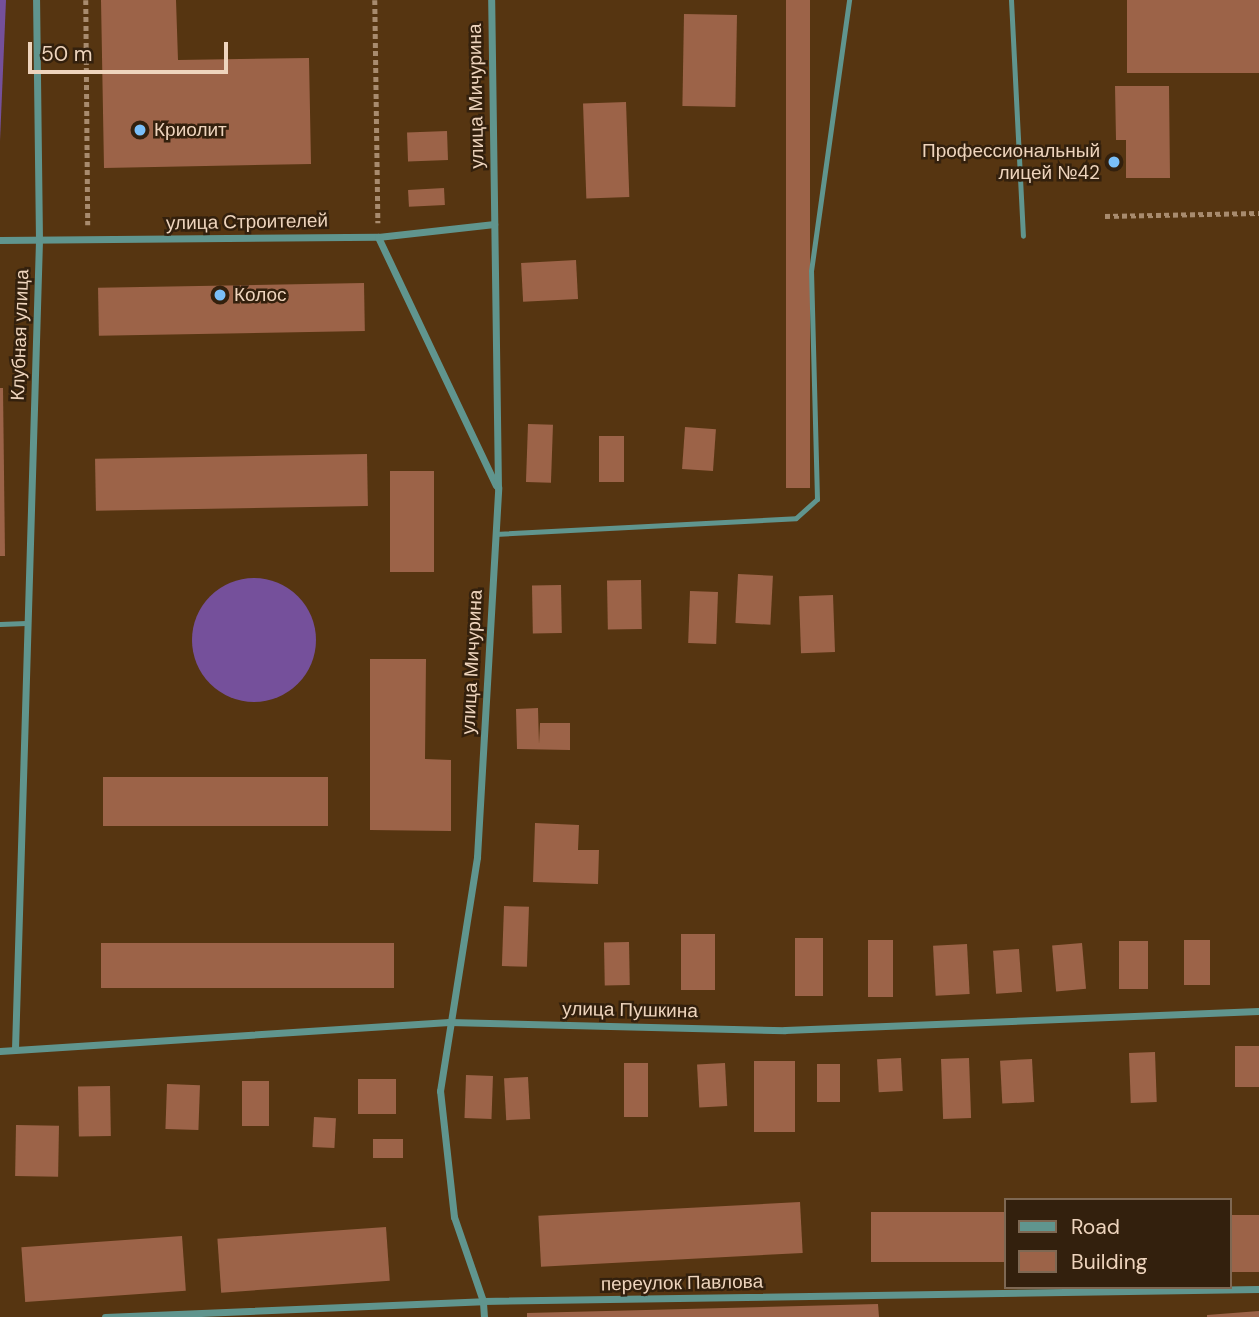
<!DOCTYPE html>
<meta charset="utf-8">
<style>
body{margin:0}
#map{position:relative;width:1259px;height:1317px;overflow:hidden;background:#563511;font-family:"DM Sans",sans-serif}
div>[style]{position:absolute}
.green>*{inset:0;background:#75509b}
.round{border-radius:50%}
.building>*{inset:0;background:#9c6348;transform-origin:0 0}
.path>*{height:4.5px;margin-top:-2.25px;transform-origin:0;background:repeating-linear-gradient(90deg,#a88b6e 0 5px,transparent 0 8.5px)}
.lane>*{height:5px;margin:-2.5px;padding:0 2.5px;transform-origin:2.5px;border-radius:2.5px;background:#60958e}
.street>*{height:7px;margin:-3.5px;padding:0 3.5px;transform-origin:3.5px;border-radius:3.5px;background:#60958e}
.dots>*{width:19px;height:19px;translate:-50% -50%;box-sizing:border-box;border:4px solid #33200d;border-radius:50%}
span{translate:-50% -50%;white-space:nowrap;text-align:center;line-height:1.15;-webkit-text-stroke:5px #33200d;paint-order:stroke}
.street-label{font-size:19px;color:#eed4bd}
.poi-label{font-size:19px;color:#eed4bd}
.left{translate:0 -50%;text-align:left}
.right{translate:-100% -50%;text-align:right}
.legend{position:absolute;left:1004px;top:1198px;width:228px;height:91px;box-sizing:border-box;background:#33200d;border:2px solid #7e6853;margin:0;padding:9px 12px;list-style:none;font-size:21px;color:#eed4bd}
.legend li{display:flex;align-items:center;gap:14px;height:35px}
.legend b{width:35px;border:2px solid #7e6853}
.scale{position:absolute;left:28px;top:42px;width:200px;height:32px;box-sizing:border-box;border:4px solid #eed4bd;border-top:0;padding-left:9px;font-size:21px;line-height:24px;white-space:nowrap;color:#eed4bd;-webkit-text-stroke:5px #33200d;paint-order:stroke}
</style>
<div id="map">
<div class="green">
<i style="clip-path:polygon(0 0,6px 0,0 141px)"></i>
<i class="round" style="left:192px;top:578px;width:124px;height:124px"></i>
</div>
<div class="building">
<i style="clip-path:polygon(101px 0,176px 0,178px 60px,309px 58px,311px 164px,104px 168px)"></i>
<i style="left:786px;top:0;width:24px;height:488px"></i>
<i style="left:1259px;top:0;width:73px;height:132px;rotate:90deg"></i>
<i style="left:684px;top:14px;width:53px;height:92px;rotate:1deg"></i>
<i style="clip-path:polygon(1115px 86px,1169px 86px,1170px 178px,1126px 178px,1126px 140px,1116px 140px)"></i>
<i style="left:626px;top:102px;width:95px;height:43px;rotate:88deg"></i>
<i style="left:447px;top:131px;width:29px;height:40px;rotate:88deg"></i>
<i style="left:444px;top:188px;width:17px;height:36px;rotate:87deg"></i>
<i style="left:576px;top:260px;width:39px;height:55px;rotate:87deg"></i>
<i style="left:364px;top:283px;width:48px;height:266px;rotate:89deg"></i>
<i style="clip-path:polygon(0 388px,3px 388px,5px 556px,0 556px)"></i>
<i style="left:528px;top:424px;width:25px;height:58px;rotate:2deg"></i>
<i style="left:685px;top:427px;width:31px;height:42px;rotate:4deg"></i>
<i style="left:599px;top:436px;width:25px;height:46px"></i>
<i style="left:367px;top:454px;width:52px;height:272px;rotate:89deg"></i>
<i style="left:390px;top:471px;width:44px;height:101px"></i>
<i style="left:738px;top:574px;width:35px;height:49px;rotate:3deg"></i>
<i style="left:641px;top:580px;width:49px;height:34px;rotate:89deg"></i>
<i style="left:561px;top:585px;width:48px;height:29px;rotate:89deg"></i>
<i style="left:690px;top:591px;width:28px;height:52px;rotate:2deg"></i>
<i style="left:833px;top:595px;width:57px;height:34px;rotate:88deg"></i>
<i style="clip-path:polygon(370px 659px,426px 659px,425px 759px,451px 760px,451px 831px,370px 830px)"></i>
<i style="clip-path:polygon(538px 708px,539px 744px,540px 723px,570px 723px,570px 750px,517px 749px,516px 709px)"></i>
<i style="left:103px;top:777px;width:225px;height:49px"></i>
<i style="clip-path:polygon(535px 823px,579px 825px,578px 850px,599px 850px,598px 884px,533px 882px)"></i>
<i style="left:504px;top:906px;width:25px;height:60px;rotate:2deg"></i>
<i style="left:681px;top:934px;width:34px;height:56px"></i>
<i style="left:795px;top:938px;width:28px;height:58px"></i>
<i style="left:868px;top:940px;width:25px;height:57px"></i>
<i style="left:1184px;top:940px;width:26px;height:45px"></i>
<i style="left:1119px;top:941px;width:29px;height:48px"></i>
<i style="left:629px;top:942px;width:43px;height:25px;rotate:89deg"></i>
<i style="left:394px;top:943px;width:45px;height:293px;rotate:90deg"></i>
<i style="left:1082px;top:943px;width:46px;height:30px;rotate:85deg"></i>
<i style="left:967px;top:944px;width:50px;height:34px;rotate:87deg"></i>
<i style="left:1019px;top:949px;width:43px;height:26px;rotate:86deg"></i>
<i style="left:1235px;top:1046px;width:24px;height:41px"></i>
<i style="left:1155px;top:1052px;width:50px;height:26px;rotate:88deg"></i>
<i style="left:901px;top:1058px;width:33px;height:24px;rotate:87deg"></i>
<i style="left:969px;top:1058px;width:60px;height:28px;rotate:88deg"></i>
<i style="left:1032px;top:1059px;width:43px;height:32px;rotate:87deg"></i>
<i style="left:795px;top:1061px;width:71px;height:41px;rotate:90deg"></i>
<i style="left:624px;top:1063px;width:24px;height:54px"></i>
<i style="left:725px;top:1063px;width:43px;height:28px;rotate:87deg"></i>
<i style="left:817px;top:1064px;width:23px;height:38px"></i>
<i style="left:466px;top:1075px;width:27px;height:43px;rotate:2deg"></i>
<i style="left:528px;top:1077px;width:42px;height:24px;rotate:87deg"></i>
<i style="left:358px;top:1079px;width:38px;height:35px"></i>
<i style="left:242px;top:1081px;width:27px;height:45px"></i>
<i style="left:167px;top:1084px;width:33px;height:45px;rotate:2deg"></i>
<i style="left:110px;top:1086px;width:50px;height:32px;rotate:89deg"></i>
<i style="left:314px;top:1117px;width:22px;height:30px;rotate:3deg"></i>
<i style="left:16px;top:1125px;width:43px;height:51px;rotate:1deg"></i>
<i style="left:403px;top:1139px;width:19px;height:30px;rotate:90deg"></i>
<i style="left:800px;top:1202px;width:51px;height:262px;rotate:87deg"></i>
<i style="left:1005px;top:1212px;width:50px;height:134px;rotate:90deg"></i>
<i style="left:1259px;top:1215px;width:57px;height:30px;rotate:90deg"></i>
<i style="left:386px;top:1227px;width:54px;height:169px;rotate:86deg"></i>
<i style="left:182px;top:1236px;width:55px;height:161px;rotate:86deg"></i>
<i style="clip-path:polygon(878px 1304px,879px 1317px,527px 1317px,527px 1313px)"></i>
<i style="clip-path:polygon(1259px 1311px,1259px 1317px,1207px 1317px,1207px 1315px)"></i>
</div>
<div class="path">
<i style="left:86px;top:0;width:225px;rotate:89.5deg"></i>
<i style="left:375px;top:0;width:223px;rotate:89.2deg"></i>
<i style="left:1105px;top:216px;width:154px;rotate:-1.1deg"></i>
</div>
<div class="lane">
<i style="left:1011px;top:0;width:236px;rotate:87.1deg"></i>
<i style="left:495px;top:534px;width:301px;rotate:-3deg"></i>
<i style="left:796px;top:518px;width:28px;rotate:-42deg"></i>
<i style="left:817px;top:499px;width:228px;rotate:-91.5deg"></i>
<i style="left:811px;top:271px;width:274px;rotate:-82deg"></i>
<i style="left:0;top:624px;width:26px;rotate:-2deg"></i>
</div>
<div class="street">
<i style="left:378px;top:237px;width:275px;rotate:64.6deg"></i>
<i style="left:0;top:240px;width:378px;rotate:-0.5deg"></i>
<i style="left:378px;top:237px;width:117px;rotate:-6.4deg"></i>
<i style="left:15px;top:1049px;width:809px;rotate:-88.3deg"></i>
<i style="left:39px;top:240px;width:240px;rotate:-90.7deg"></i>
<i style="left:0;top:1051px;width:450px;rotate:-3.7deg"></i>
<i style="left:449px;top:1022px;width:336px;rotate:1.4deg"></i>
<i style="left:785px;top:1030px;width:474px;rotate:-2.3deg"></i>
<i style="left:105px;top:1317px;width:378px;rotate:-2.4deg"></i>
<i style="left:483px;top:1301px;width:776px;rotate:-0.89deg"></i>
<i style="left:484px;top:1317px;width:16px;rotate:-94deg"></i>
<i style="left:483px;top:1301px;width:89px;rotate:-109deg"></i>
<i style="left:454px;top:1217px;width:127px;rotate:-96.3deg"></i>
<i style="left:440px;top:1091px;width:237px;rotate:-81deg"></i>
<i style="left:477px;top:857px;width:370px;rotate:-86.7deg"></i>
<i style="left:498px;top:488px;width:488px;rotate:-90.8deg"></i>
</div>
<div class="dots">
<i style="left:140px;top:130px;background:#7abff8"></i>
<i style="left:1114px;top:162px;background:#7abff8"></i>
<i style="left:220px;top:295px;background:#7abff8"></i>
</div>
<div class="street-label">
<span style="left:476px;top:96px;rotate:-91deg">улица Мичурина</span>
<span style="left:247px;top:222px;rotate:-1deg">улица Строителей</span>
<span style="left:20px;top:335px;rotate:-88deg">Клубная улица</span>
<span style="left:472px;top:662px;rotate:-87deg">улица Мичурина</span>
<span style="left:630px;top:1010px;rotate:1deg">улица Пушкина</span>
<span style="left:682px;top:1283px;rotate:-1deg">переулок Павлова</span>
</div>
<div class="poi-label">
<span class="left" style="left:154px;top:130px">Криолит</span>
<span class="right" style="left:1100px;top:162px">Профессиональный<br>лицей №42</span>
<span class="left" style="left:234px;top:295px">Колос</span>
</div>
<ul class="legend">
<li><b style="height:9px;background:#60958e"></b>Road</li>
<li><b style="height:19px;background:#9c6348"></b>Building</li>
</ul>
<div class="scale">50 m</div>
</div>
